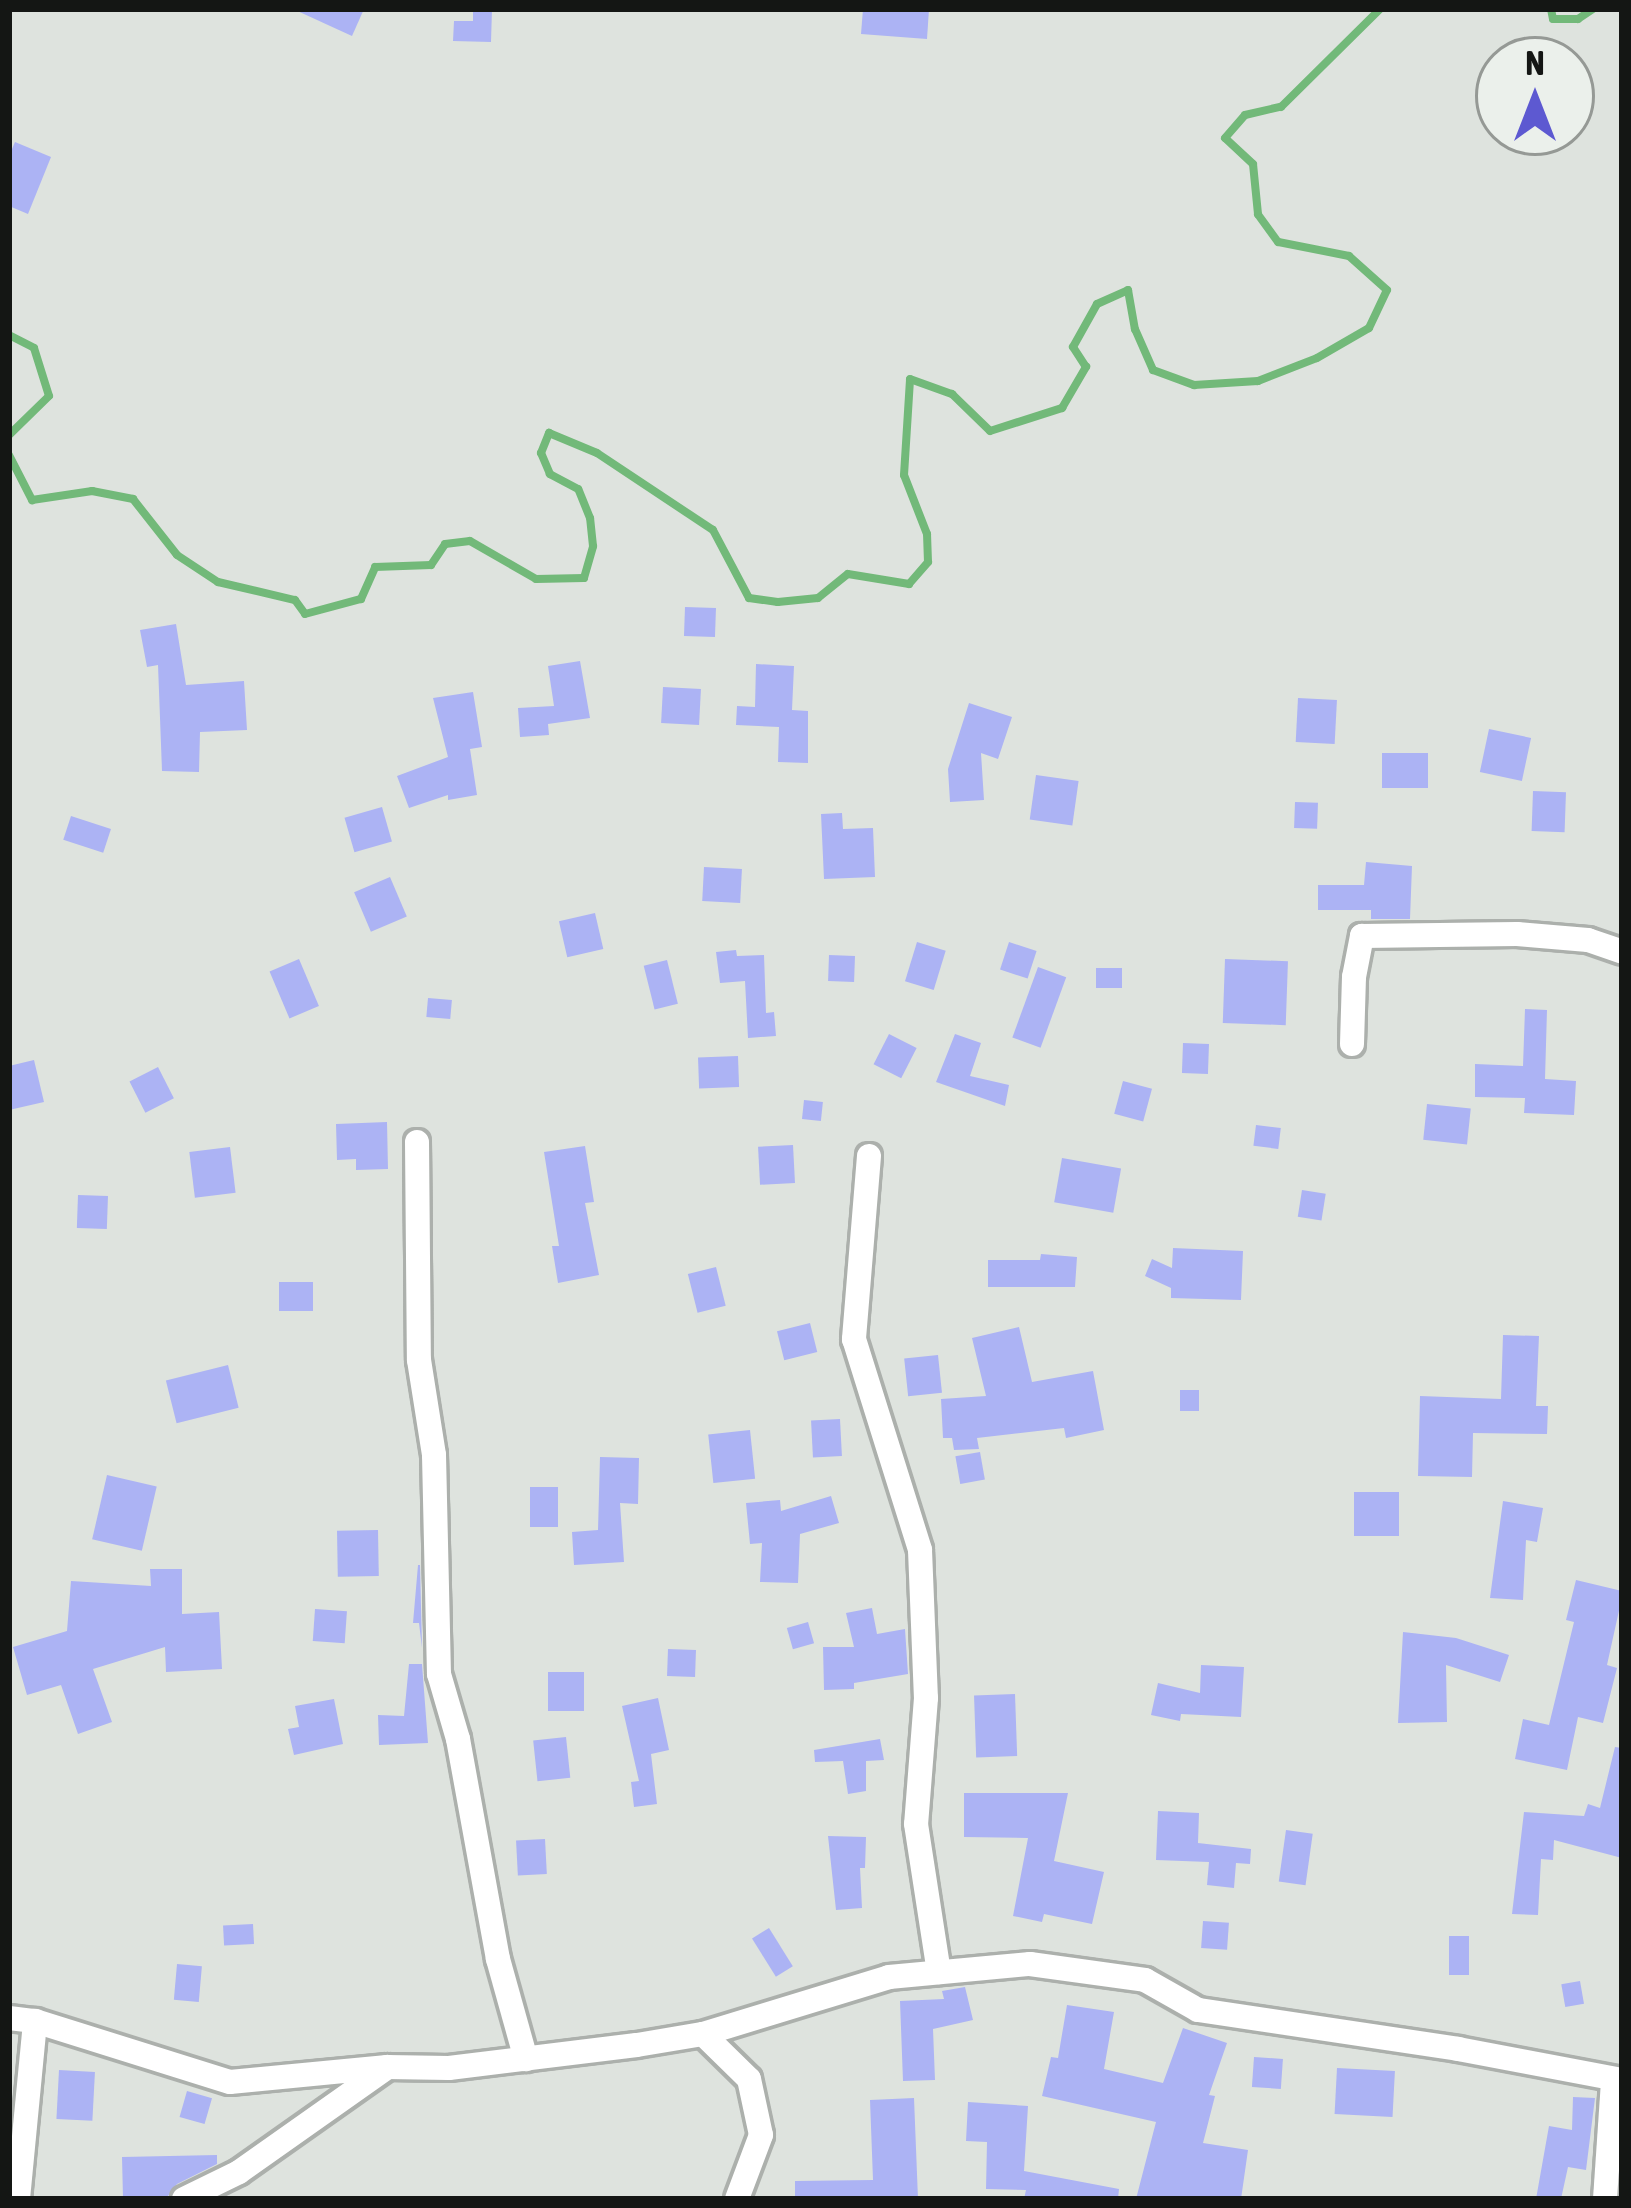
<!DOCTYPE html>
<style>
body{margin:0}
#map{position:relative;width:1631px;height:2208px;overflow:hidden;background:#dee3de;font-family:"Asap Condensed",sans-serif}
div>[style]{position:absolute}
.stream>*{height:8px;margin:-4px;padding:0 4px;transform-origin:4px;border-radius:4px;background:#72b979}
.building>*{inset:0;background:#acb3f4;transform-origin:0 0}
.roads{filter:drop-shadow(3px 0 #acb0ac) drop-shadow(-3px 0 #acb0ac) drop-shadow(0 3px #acb0ac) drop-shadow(0 -3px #acb0ac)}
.minor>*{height:24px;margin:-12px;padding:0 12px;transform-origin:12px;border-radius:12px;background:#fff}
span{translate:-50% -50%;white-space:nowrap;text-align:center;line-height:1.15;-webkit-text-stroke:9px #ebf0eb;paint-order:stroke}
.frame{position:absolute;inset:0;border:12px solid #141614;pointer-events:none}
.north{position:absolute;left:1475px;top:36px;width:120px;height:120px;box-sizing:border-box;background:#ebf0eb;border:3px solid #959995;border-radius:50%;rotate:0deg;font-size:33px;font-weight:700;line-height:48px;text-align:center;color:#141614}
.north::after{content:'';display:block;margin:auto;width:42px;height:54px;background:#5d59d1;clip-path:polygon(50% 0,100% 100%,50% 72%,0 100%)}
</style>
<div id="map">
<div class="stream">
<i style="left:1551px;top:9px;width:10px;rotate:79deg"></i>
<i style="left:1553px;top:19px;width:25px"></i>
<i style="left:1578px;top:19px;width:18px;rotate:-34deg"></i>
<i style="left:9px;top:335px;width:28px;rotate:27deg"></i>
<i style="left:34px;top:348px;width:50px;rotate:72.6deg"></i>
<i style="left:49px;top:396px;width:56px;rotate:135.7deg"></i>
<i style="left:9px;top:455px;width:51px;rotate:62.9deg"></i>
<i style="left:32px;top:500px;width:61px;rotate:-8.5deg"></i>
<i style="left:92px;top:491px;width:42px;rotate:11deg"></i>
<i style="left:133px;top:499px;width:71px;rotate:51.8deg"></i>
<i style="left:177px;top:555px;width:49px;rotate:33.4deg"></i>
<i style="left:218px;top:582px;width:79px;rotate:13.2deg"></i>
<i style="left:295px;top:600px;width:17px;rotate:54deg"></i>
<i style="left:305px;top:614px;width:58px;rotate:-15deg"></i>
<i style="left:361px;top:599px;width:35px;rotate:-66deg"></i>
<i style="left:375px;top:567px;width:56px;rotate:-2deg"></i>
<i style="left:431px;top:565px;width:25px;rotate:-56deg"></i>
<i style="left:445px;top:544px;width:25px;rotate:-7deg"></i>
<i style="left:470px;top:541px;width:76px;rotate:29.9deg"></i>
<i style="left:536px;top:579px;width:48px;rotate:-1.2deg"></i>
<i style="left:584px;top:578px;width:33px;rotate:-74deg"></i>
<i style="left:593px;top:546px;width:28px;rotate:-96deg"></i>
<i style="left:590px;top:518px;width:31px;rotate:-112deg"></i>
<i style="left:578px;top:489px;width:32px;rotate:-152deg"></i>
<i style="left:550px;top:474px;width:23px;rotate:-113deg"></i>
<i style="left:541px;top:453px;width:22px;rotate:-68deg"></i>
<i style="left:549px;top:433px;width:52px;rotate:22.6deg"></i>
<i style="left:597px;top:453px;width:139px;rotate:33.6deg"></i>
<i style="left:713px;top:530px;width:77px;rotate:62.1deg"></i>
<i style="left:749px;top:598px;width:29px;rotate:8deg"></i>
<i style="left:778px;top:602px;width:40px;rotate:-5.7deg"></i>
<i style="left:818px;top:598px;width:38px;rotate:-39deg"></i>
<i style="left:848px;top:574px;width:62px;rotate:9.3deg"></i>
<i style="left:909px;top:584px;width:29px;rotate:-49deg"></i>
<i style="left:928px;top:562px;width:28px;rotate:-92deg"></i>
<i style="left:927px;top:534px;width:63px;rotate:-111.3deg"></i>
<i style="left:904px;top:475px;width:96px;rotate:-86.4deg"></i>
<i style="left:910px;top:379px;width:45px;rotate:19.7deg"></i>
<i style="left:952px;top:394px;width:53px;rotate:44.2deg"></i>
<i style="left:990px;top:431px;width:76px;rotate:-17.7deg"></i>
<i style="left:1062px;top:408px;width:48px;rotate:-59.7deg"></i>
<i style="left:1086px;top:367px;width:24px;rotate:-123deg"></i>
<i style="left:1073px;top:347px;width:49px;rotate:-60.8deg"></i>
<i style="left:1097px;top:304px;width:34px;rotate:-24deg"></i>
<i style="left:1128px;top:290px;width:40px;rotate:80deg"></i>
<i style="left:1135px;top:329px;width:45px;rotate:66.3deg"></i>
<i style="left:1153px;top:370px;width:44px;rotate:20.1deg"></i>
<i style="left:1194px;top:385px;width:64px;rotate:-3.6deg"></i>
<i style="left:1258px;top:381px;width:63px;rotate:-21.3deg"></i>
<i style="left:1317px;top:358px;width:60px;rotate:-30deg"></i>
<i style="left:1369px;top:328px;width:42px;rotate:-64.7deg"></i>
<i style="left:1387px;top:290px;width:51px;rotate:-138.2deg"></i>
<i style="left:1349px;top:256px;width:72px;rotate:-168.8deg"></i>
<i style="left:1278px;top:242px;width:34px;rotate:-126deg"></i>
<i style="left:1258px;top:214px;width:50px;rotate:-95.7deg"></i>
<i style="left:1253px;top:164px;width:38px;rotate:-137deg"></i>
<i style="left:1225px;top:138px;width:30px;rotate:-49deg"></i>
<i style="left:1245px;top:115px;width:37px;rotate:-13deg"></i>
<i style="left:1281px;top:107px;width:139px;rotate:-44.7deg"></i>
</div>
<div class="building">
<i style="clip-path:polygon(293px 9px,364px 9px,352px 36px)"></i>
<i style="clip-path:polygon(473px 9px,492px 9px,491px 42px,453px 41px,454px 21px,473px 21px)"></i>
<i style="clip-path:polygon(863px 9px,929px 9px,927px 39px,861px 34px)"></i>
<i style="clip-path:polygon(15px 142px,51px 157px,28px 214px,9px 206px,9px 156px)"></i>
<i style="left:685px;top:607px;width:31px;height:29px;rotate:2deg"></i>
<i style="clip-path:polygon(176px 624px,186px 685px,244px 681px,247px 730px,200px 732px,199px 772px,162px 771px,158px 665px,147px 667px,140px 630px)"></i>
<i style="clip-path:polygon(580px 661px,590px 718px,548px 724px,549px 735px,520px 737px,518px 708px,554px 706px,548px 666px)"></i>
<i style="clip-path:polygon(756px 664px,794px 666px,792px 710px,808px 711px,808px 763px,778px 762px,779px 727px,736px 725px,737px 706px,755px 707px)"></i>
<i style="left:663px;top:687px;width:38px;height:36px;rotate:3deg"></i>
<i style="clip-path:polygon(473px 692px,482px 747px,470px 749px,477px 795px,448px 800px,448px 795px,409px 808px,397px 776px,448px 757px,433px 698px)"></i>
<i style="left:1298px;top:698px;width:39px;height:44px;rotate:3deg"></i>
<i style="clip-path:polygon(969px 703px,1012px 717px,998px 759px,981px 753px,984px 800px,950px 802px,948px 769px)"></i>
<i style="left:1489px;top:729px;width:43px;height:44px;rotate:12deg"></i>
<i style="left:1382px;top:753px;width:46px;height:35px"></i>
<i style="left:1036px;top:775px;width:43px;height:45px;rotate:8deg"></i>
<i style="left:1533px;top:791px;width:33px;height:40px;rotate:2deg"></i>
<i style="left:1295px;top:802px;width:23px;height:26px;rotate:2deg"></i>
<i style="left:382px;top:807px;width:36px;height:39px;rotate:74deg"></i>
<i style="clip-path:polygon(842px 813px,843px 829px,873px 828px,875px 877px,824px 879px,821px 814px)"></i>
<i style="left:71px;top:816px;width:42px;height:25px;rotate:18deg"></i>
<i style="clip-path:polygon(1366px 862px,1412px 866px,1410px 919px,1371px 919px,1371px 910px,1318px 910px,1318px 885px,1364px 885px)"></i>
<i style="left:704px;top:867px;width:38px;height:34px;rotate:3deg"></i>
<i style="left:390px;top:877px;width:43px;height:39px;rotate:67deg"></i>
<i style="left:595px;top:913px;width:37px;height:37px;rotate:77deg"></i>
<i style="left:917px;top:942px;width:30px;height:41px;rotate:17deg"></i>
<i style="left:1009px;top:942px;width:29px;height:29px;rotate:18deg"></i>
<i style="clip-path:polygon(736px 950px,737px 956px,764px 955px,766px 1013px,774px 1012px,776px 1036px,748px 1038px,745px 981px,720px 983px,716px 952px)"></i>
<i style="left:829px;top:955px;width:26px;height:26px;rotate:2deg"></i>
<i style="left:299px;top:959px;width:51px;height:32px;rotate:67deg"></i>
<i style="left:1225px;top:959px;width:63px;height:64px;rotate:2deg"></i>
<i style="left:667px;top:960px;width:45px;height:24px;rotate:76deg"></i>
<i style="left:1038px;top:967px;width:30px;height:75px;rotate:20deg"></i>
<i style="left:1096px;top:968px;width:26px;height:20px"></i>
<i style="left:428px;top:998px;width:24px;height:19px;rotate:5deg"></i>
<i style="clip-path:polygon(1525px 1009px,1547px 1010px,1545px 1079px,1576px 1081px,1574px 1115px,1524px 1113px,1525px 1098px,1475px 1097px,1475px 1064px,1523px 1066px)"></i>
<i style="left:889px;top:1034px;width:31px;height:34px;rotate:27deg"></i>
<i style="clip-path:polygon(955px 1034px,981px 1043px,970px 1076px,1009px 1085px,1005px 1106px,936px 1082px)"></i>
<i style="left:1183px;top:1043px;width:26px;height:30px;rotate:2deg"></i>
<i style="left:738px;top:1056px;width:31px;height:40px;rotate:88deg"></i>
<i style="clip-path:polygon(34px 1060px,44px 1102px,9px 1110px,9px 1066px)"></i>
<i style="left:158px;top:1067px;width:35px;height:32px;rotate:63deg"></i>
<i style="left:1123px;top:1081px;width:30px;height:34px;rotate:15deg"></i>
<i style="left:804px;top:1100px;width:19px;height:19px;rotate:6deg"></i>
<i style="left:1427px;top:1104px;width:44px;height:36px;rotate:6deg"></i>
<i style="clip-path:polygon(387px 1122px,388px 1169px,356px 1170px,356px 1159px,337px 1160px,336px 1124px)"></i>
<i style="left:1256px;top:1125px;width:25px;height:21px;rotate:7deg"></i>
<i style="left:793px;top:1145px;width:38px;height:35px;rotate:87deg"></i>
<i style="clip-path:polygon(585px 1146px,594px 1202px,585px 1203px,599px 1275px,558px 1283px,552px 1246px,559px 1246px,544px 1152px)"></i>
<i style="left:230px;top:1147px;width:46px;height:41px;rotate:83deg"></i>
<i style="left:1062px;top:1158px;width:60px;height:45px;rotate:10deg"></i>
<i style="left:1302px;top:1190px;width:24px;height:27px;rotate:9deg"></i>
<i style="left:78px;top:1195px;width:30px;height:33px;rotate:2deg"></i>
<i style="clip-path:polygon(1173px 1248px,1243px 1251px,1241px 1300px,1171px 1298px,1171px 1288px,1145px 1276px,1152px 1259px,1172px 1268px)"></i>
<i style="clip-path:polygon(1041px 1254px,1077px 1257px,1075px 1287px,988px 1287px,988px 1260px,1040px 1260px)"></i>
<i style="left:716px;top:1267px;width:40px;height:29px;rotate:76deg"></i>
<i style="left:313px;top:1282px;width:29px;height:34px;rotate:90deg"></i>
<i style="left:810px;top:1323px;width:30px;height:34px;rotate:76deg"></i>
<i style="clip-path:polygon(1019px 1327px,1032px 1382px,1093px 1371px,1104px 1430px,1066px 1438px,1064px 1428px,977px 1438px,979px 1449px,954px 1450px,952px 1438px,943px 1438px,941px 1399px,986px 1396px,972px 1338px)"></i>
<i style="clip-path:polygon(1503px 1335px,1539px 1336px,1536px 1406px,1548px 1406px,1547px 1434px,1473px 1433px,1472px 1477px,1418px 1476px,1420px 1396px,1501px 1399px)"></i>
<i style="left:938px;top:1355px;width:38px;height:34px;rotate:84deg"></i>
<i style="left:228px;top:1365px;width:44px;height:64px;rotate:76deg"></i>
<i style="left:1180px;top:1390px;width:19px;height:21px"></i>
<i style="left:840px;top:1419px;width:37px;height:29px;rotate:87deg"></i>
<i style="left:750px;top:1430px;width:49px;height:42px;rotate:84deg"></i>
<i style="left:980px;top:1452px;width:28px;height:25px;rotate:80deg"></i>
<i style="clip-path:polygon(600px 1457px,639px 1458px,638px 1504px,620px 1503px,624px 1562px,574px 1565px,572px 1532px,598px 1530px)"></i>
<i style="left:107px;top:1475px;width:51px;height:66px;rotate:13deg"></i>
<i style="left:530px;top:1487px;width:28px;height:40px"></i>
<i style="left:1399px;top:1492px;width:44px;height:45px;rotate:90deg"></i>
<i style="clip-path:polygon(831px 1496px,839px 1523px,800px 1534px,798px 1583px,760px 1582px,762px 1543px,750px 1544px,746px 1503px,780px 1500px,781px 1511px)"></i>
<i style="clip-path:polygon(1503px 1501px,1543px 1508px,1537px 1542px,1526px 1540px,1523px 1600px,1490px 1598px)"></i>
<i style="left:378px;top:1530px;width:46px;height:41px;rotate:89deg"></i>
<i style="clip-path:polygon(418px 1565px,420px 1565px,422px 1648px,419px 1623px,413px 1623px)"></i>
<i style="clip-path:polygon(150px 1569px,182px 1569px,182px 1614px,219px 1612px,222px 1669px,166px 1672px,165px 1647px,93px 1669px,112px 1722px,78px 1734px,61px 1685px,27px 1695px,13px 1647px,67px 1631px,71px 1581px,151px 1586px)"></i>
<i style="clip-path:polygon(1576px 1580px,1622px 1591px,1622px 1597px,1607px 1665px,1617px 1668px,1603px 1723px,1578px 1717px,1567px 1770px,1515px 1759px,1523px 1719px,1549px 1725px,1574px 1622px,1566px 1620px)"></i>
<i style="clip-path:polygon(872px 1608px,877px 1634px,905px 1629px,908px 1674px,854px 1683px,854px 1689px,824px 1690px,823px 1647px,854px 1647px,846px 1613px)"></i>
<i style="left:315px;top:1609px;width:32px;height:32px;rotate:4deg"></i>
<i style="left:808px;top:1622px;width:22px;height:22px;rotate:74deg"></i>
<i style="clip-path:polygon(1403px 1632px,1456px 1638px,1509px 1655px,1500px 1682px,1446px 1665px,1447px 1722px,1398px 1723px)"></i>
<i style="left:668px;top:1649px;width:28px;height:27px;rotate:2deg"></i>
<i style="clip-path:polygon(409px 1664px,422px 1664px,428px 1743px,379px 1745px,378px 1715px,404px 1716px)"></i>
<i style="clip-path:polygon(1201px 1665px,1244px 1667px,1241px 1717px,1181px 1714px,1180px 1721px,1151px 1715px,1158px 1683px,1200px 1693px)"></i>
<i style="left:548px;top:1672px;width:36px;height:39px"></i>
<i style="left:1015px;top:1694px;width:62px;height:41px;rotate:88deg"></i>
<i style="clip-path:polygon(658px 1698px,669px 1750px,651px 1754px,657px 1804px,634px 1807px,631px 1782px,639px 1781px,622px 1706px)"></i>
<i style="clip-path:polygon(334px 1699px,343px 1744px,294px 1755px,288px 1729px,299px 1727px,295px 1706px)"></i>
<i style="left:566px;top:1737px;width:41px;height:33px;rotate:84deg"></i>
<i style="clip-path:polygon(880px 1739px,884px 1760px,866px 1761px,866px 1791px,848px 1794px,843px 1761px,815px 1762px,814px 1750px)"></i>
<i style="clip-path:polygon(1615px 1747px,1622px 1748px,1622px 1858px,1554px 1840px,1553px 1860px,1541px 1859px,1538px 1915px,1512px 1914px,1524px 1812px,1584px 1816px,1588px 1804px,1600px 1808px)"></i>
<i style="clip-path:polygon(964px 1793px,1068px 1793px,1054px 1861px,1104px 1872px,1092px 1924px,1044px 1914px,1042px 1922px,1013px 1916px,1028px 1838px,964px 1837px)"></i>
<i style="clip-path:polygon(1158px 1811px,1199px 1813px,1198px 1843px,1251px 1849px,1250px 1864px,1236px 1863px,1234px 1888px,1207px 1885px,1209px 1862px,1156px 1860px)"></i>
<i style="left:1286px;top:1830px;width:27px;height:52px;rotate:8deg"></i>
<i style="clip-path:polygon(828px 1836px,866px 1837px,865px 1868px,860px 1868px,862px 1908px,836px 1910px)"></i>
<i style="left:545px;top:1839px;width:35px;height:29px;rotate:87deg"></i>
<i style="left:1203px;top:1921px;width:26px;height:27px;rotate:4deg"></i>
<i style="left:253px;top:1924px;width:20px;height:30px;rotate:87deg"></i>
<i style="left:769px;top:1928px;width:45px;height:20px;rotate:58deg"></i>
<i style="left:1449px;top:1936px;width:20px;height:39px"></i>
<i style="left:177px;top:1964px;width:25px;height:36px;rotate:5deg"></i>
<i style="left:1580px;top:1981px;width:23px;height:19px;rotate:80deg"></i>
<i style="clip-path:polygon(965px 1987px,973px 2020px,933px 2029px,935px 2080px,903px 2081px,900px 2001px,944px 1999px,942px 1991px)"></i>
<i style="clip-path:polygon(1067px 2005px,1114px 2012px,1104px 2069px,1163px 2083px,1183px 2028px,1227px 2043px,1209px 2095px,1215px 2096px,1203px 2143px,1248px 2150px,1241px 2199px,1136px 2199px,1156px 2122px,1042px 2096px,1051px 2057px,1058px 2058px)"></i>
<i style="left:1254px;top:2057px;width:29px;height:30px;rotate:4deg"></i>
<i style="left:1337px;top:2068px;width:58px;height:46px;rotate:3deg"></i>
<i style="left:59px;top:2070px;width:36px;height:49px;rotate:3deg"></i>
<i style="left:187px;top:2091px;width:26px;height:27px;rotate:16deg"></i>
<i style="clip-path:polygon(1573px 2097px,1595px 2098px,1586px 2170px,1568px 2167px,1561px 2199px,1536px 2199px,1549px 2126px,1572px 2130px)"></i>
<i style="clip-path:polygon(914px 2098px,918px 2199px,795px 2199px,795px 2181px,873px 2180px,870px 2100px)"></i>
<i style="clip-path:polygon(968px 2102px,1028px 2106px,1024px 2171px,1119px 2189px,1118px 2199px,1024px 2199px,1026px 2190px,986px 2189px,987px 2142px,966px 2141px)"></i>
<i style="clip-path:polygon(217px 2155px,217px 2164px,177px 2184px,168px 2196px,123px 2198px,122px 2157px)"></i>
</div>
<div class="roads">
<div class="minor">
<i style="left:1352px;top:1044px;width:67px;rotate:-88.3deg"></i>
<i style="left:1354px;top:977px;width:42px;rotate:-79deg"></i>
<i style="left:1362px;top:936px;width:155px;rotate:-0.7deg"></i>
<i style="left:1517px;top:934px;width:71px;rotate:4.8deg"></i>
<i style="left:1588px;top:940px;width:36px;rotate:19deg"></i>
<i style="left:417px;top:1142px;width:218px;rotate:89.5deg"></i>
<i style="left:419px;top:1360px;width:96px;rotate:81deg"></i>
<i style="left:434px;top:1455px;width:219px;rotate:88.7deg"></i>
<i style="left:439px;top:1674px;width:68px;rotate:73.7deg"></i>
<i style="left:458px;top:1739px;width:224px;rotate:79.7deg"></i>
<i style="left:498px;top:1959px;width:104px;rotate:74.4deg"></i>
<i style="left:869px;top:1156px;width:184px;rotate:94.7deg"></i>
<i style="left:854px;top:1339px;width:221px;rotate:72.6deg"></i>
<i style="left:920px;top:1550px;width:148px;rotate:87.7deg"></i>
<i style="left:926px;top:1698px;width:126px;rotate:94.5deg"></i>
<i style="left:916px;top:1824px;width:150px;rotate:81.2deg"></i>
<i style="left:9px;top:2018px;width:26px;rotate:7deg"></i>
<i style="left:35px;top:2021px;width:204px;rotate:17.4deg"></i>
<i style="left:230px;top:2082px;width:158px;rotate:-5.5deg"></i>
<i style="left:387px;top:2067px;width:62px;rotate:0.9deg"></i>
<i style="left:449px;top:2068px;width:189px;rotate:-7deg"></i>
<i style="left:637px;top:2045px;width:67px;rotate:-9.5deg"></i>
<i style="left:703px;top:2034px;width:195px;rotate:-17deg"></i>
<i style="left:889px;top:1977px;width:142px;rotate:-5.3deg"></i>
<i style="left:1030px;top:1964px;width:116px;rotate:7.9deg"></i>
<i style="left:1145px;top:1980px;width:61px;rotate:29.5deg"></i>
<i style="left:1198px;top:2010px;width:263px;rotate:8.5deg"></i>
<i style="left:1458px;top:2049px;width:167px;rotate:10.7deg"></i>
<i style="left:703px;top:2034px;width:64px;rotate:44.4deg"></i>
<i style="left:749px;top:2079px;width:57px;rotate:77.9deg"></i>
<i style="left:761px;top:2135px;width:68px;rotate:110.6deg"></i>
<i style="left:18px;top:2199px;width:179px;rotate:-84.5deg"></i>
<i style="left:184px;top:2199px;width:61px;rotate:-26.1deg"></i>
<i style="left:239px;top:2172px;width:179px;rotate:-35.2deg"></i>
<i style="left:1605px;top:2199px;width:118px;rotate:-86.1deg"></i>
</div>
</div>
<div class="frame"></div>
<div class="north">N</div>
</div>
